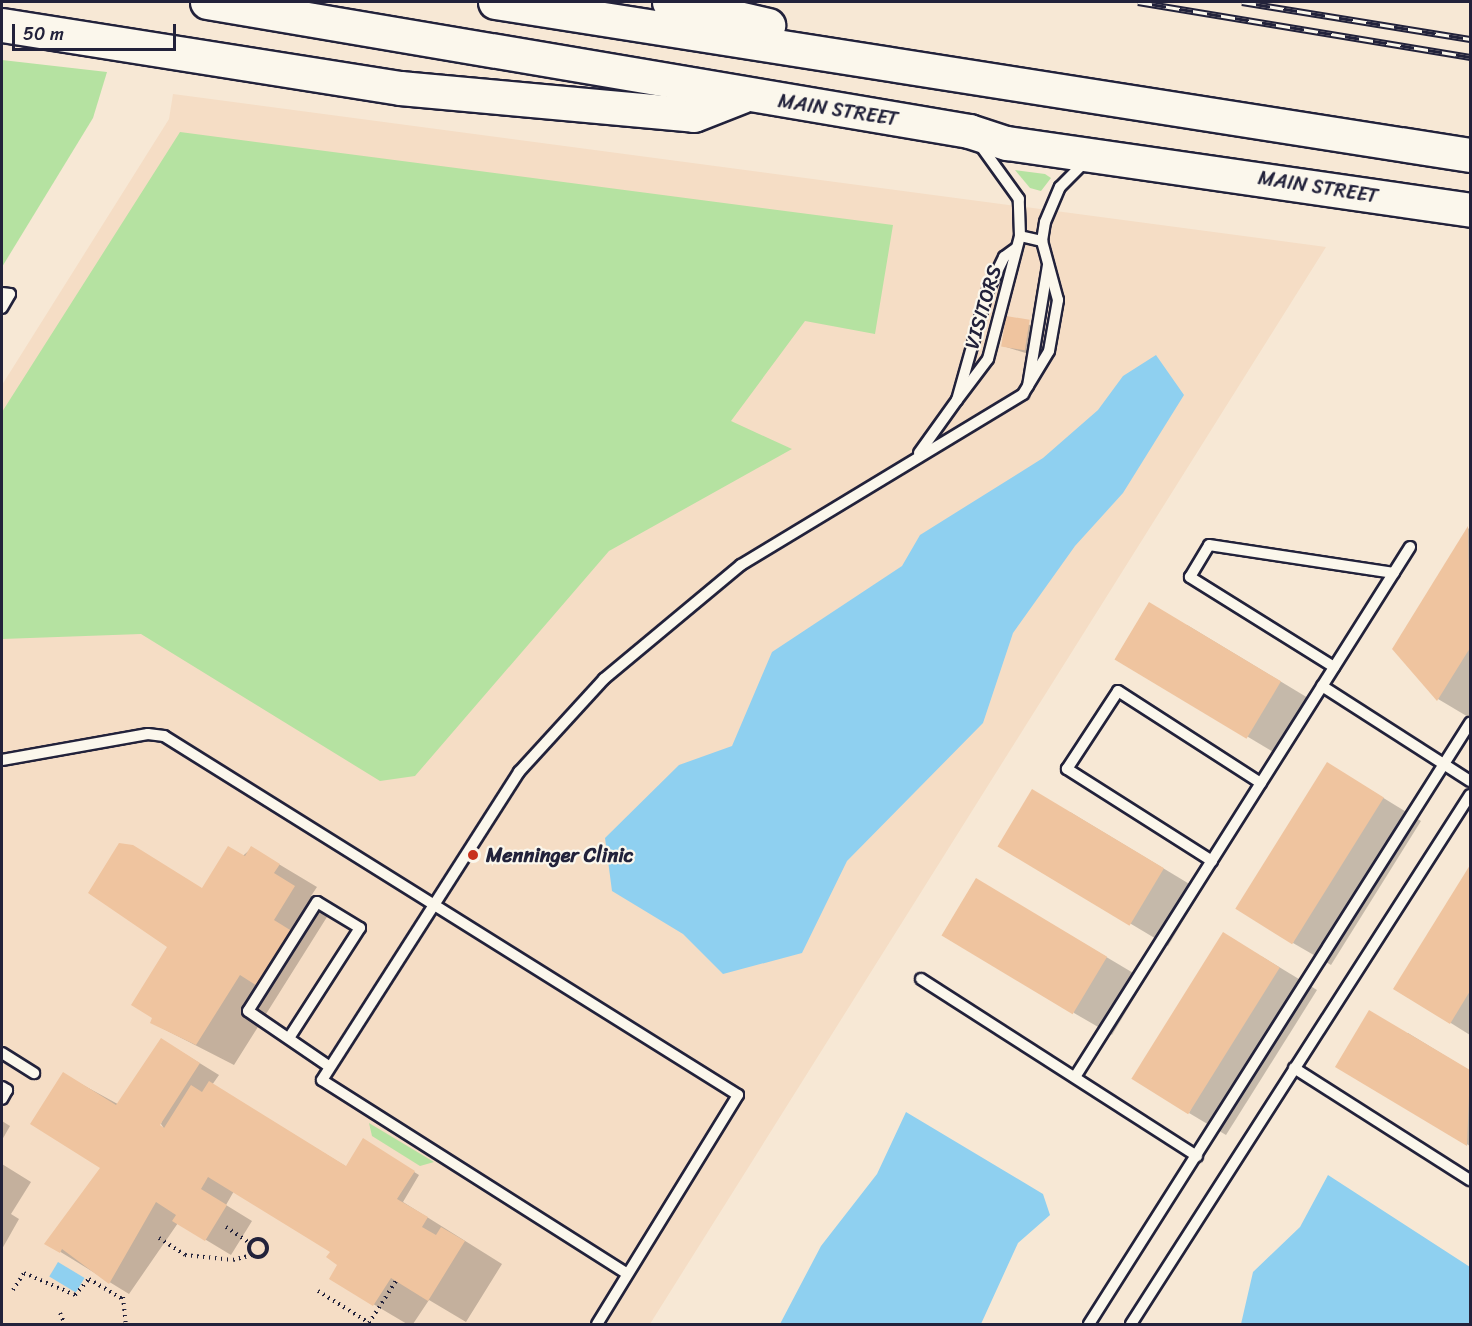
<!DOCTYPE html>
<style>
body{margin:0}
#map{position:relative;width:1472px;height:1326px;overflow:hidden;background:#f7e8d5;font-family:Sriracha,sans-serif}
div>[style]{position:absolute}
.built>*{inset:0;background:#f5ddc5}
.green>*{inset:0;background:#b5e2a1}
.water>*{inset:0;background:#8fd0f0;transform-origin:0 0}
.shadow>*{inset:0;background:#0003}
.building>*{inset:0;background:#efc49f;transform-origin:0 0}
.path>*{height:4px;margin-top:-2px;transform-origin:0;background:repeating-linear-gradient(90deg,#22223b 0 1.5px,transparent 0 6px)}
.path>.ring{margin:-2px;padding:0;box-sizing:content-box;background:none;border:4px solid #22223b;border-radius:50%}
.roads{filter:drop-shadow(2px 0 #22223b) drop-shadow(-2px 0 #22223b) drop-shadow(0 2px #22223b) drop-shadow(0 -2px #22223b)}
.lane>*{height:10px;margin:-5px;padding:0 5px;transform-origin:5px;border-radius:5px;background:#fbf7ec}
.highway>*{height:33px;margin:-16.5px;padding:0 16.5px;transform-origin:16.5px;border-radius:16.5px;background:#fbf7ec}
.rail>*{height:7px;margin-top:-3.5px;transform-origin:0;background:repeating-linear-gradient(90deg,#fbf7ec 0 14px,#22223b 0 28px);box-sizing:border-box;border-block:2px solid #22223b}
.dots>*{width:16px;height:16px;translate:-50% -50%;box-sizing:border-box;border:3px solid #fbf7ec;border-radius:50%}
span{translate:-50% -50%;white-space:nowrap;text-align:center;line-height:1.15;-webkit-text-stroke:4.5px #fbf7ec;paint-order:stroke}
.street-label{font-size:20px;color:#22223b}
.poi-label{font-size:20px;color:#22223b;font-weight:700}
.left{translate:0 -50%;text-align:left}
.frame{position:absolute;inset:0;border:3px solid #22223b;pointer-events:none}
.scale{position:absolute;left:12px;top:24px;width:164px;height:27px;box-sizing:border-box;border:3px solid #22223b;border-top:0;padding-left:8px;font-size:18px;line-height:21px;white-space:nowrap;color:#22223b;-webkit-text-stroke:4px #fbf7ec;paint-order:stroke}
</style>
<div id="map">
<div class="built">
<i style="clip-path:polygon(173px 94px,1326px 247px,650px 1324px,2px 1324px,2px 385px,169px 119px)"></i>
</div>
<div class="green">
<i style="clip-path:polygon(2px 60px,107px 72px,93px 118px,2px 267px)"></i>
<i style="clip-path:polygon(180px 132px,893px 225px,875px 334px,805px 321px,731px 421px,792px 449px,609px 551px,415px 776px,380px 781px,141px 634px,2px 639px,2px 412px)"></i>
<i style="clip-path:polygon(1015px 170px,1045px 174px,1051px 178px,1041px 191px,1030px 188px)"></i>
<i style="clip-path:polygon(369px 1123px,434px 1162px,420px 1166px,372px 1136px)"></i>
</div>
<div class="water">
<i style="clip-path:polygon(1156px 355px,1184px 395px,1123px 493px,1075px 546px,1013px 633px,983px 723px,847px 861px,802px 953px,723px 974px,683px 934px,612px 891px,605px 838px,679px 765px,732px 746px,772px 652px,902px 566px,920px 535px,1043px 458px,1098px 410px,1123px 376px)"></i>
<i style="clip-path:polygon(906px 1112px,1043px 1194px,1050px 1215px,1018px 1243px,981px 1324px,780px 1324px,821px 1246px,877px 1174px)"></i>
<i style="clip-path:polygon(1328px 1175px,1470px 1267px,1470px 1324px,1241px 1324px,1253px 1272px,1300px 1227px)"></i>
<i style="left:58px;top:1262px;width:31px;height:17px;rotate:31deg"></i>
</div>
<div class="shadow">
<i style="clip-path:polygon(1007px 318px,1043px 329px,1038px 357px,1003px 346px)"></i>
<i style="clip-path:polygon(1468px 528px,1470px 530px,1470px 718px,1438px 699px,1394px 648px)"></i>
<i style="clip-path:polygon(1187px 625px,1318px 704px,1285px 759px,1116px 658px)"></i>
<i style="clip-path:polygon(1328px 764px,1421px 821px,1331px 965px,1293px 943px)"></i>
<i style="clip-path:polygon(1070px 812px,1201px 891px,1168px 946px,999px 845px)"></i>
<i style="clip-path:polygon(252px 848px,317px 887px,311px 896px,332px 909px,234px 1065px,152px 1023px,204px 889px)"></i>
<i style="clip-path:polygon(1470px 867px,1470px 1035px,1395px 988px)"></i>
<i style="clip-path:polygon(1014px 902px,1145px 980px,1112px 1035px,1074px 1013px)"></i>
<i style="clip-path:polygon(1261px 956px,1317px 990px,1226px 1135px,1189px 1113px)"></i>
<i style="clip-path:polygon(1408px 1033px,1470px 1071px,1470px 1146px,1337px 1066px)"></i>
<i style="clip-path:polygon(180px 1051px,219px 1075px,212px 1085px,347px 1167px,363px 1140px,419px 1175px,403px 1202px,502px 1264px,466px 1322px,429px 1300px,413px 1324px,407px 1324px,331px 1279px,339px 1264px,332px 1251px,234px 1191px,226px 1205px,252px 1221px,231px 1255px,178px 1223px,129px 1294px,46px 1243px,102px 1167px,63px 1074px,165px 1130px,161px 1124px)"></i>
<i style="clip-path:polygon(2px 1121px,10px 1126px,2px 1140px)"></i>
<i style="clip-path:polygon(2px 1164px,31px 1182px,11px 1214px,19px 1219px,2px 1249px)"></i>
</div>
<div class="building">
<i style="left:1006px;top:316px;width:24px;height:31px;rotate:9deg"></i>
<i style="clip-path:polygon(1468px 526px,1470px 648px,1437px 701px,1392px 649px)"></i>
<i style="left:1149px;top:602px;width:154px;height:67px;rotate:31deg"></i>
<i style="left:1327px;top:762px;width:67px;height:173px;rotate:32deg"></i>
<i style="left:1032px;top:789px;width:154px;height:67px;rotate:31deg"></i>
<i style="clip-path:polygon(119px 843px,133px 845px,202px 888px,228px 846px,245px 856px,251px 846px,280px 864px,274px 873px,295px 886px,274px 920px,303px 938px,268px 993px,240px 975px,196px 1045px,150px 1023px,152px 1018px,131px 1005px,167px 947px,88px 893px)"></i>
<i style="clip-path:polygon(1470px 865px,1470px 991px,1450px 1024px,1393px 989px)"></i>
<i style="left:976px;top:878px;width:153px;height:67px;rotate:31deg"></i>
<i style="left:1223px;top:932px;width:67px;height:173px;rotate:32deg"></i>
<i style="clip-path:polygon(1369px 1010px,1470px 1070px,1467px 1146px,1335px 1067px)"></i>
<i style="clip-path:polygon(161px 1038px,200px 1063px,160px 1125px,164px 1128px,191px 1085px,202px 1092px,209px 1081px,346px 1166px,363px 1138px,415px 1171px,397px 1199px,428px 1217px,422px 1227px,436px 1235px,441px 1227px,465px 1241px,428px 1301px,391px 1278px,373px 1306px,329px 1279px,337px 1265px,326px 1257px,330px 1252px,208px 1177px,201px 1189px,227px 1205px,205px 1241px,172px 1221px,176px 1215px,156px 1202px,109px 1284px,62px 1249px,60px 1253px,44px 1244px,100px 1168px,30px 1124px,63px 1072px,116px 1105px)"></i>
</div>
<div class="path">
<i style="left:226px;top:1227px;width:30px;rotate:34deg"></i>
<i style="left:159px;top:1238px;width:31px;rotate:33deg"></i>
<i style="left:185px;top:1255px;width:48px;rotate:5.9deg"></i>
<i style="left:233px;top:1260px;width:20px;rotate:-15deg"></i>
<i class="ring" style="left:249px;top:1239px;width:14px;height:14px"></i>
<i style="left:13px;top:1290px;width:20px;rotate:-57deg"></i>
<i style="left:24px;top:1273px;width:56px;rotate:23.3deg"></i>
<i style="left:75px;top:1295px;width:21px;rotate:-49deg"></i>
<i style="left:89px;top:1279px;width:39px;rotate:31deg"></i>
<i style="left:318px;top:1291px;width:62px;rotate:31.9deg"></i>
<i style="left:123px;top:1297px;width:27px;rotate:84deg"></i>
<i style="left:60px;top:1313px;width:12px;rotate:66deg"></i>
<i style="left:369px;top:1323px;width:50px;rotate:-57.3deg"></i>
</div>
<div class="roads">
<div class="lane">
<i style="left:1020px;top:236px;width:23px;rotate:13deg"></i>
<i style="left:2px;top:293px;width:8px;rotate:7deg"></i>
<i style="left:10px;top:294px;width:16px;rotate:120deg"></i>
<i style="left:1028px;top:386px;width:123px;rotate:-80.6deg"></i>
<i style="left:957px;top:400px;width:51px;rotate:-52.9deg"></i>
<i style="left:988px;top:359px;width:127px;rotate:-75.4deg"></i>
<i style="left:1020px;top:236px;width:37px;rotate:-92deg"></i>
<i style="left:1019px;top:199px;width:67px;rotate:-125.8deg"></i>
<i style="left:919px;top:453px;width:65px;rotate:-54.4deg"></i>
<i style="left:957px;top:400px;width:114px;rotate:-74.3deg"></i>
<i style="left:988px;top:290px;width:37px;rotate:-64deg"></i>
<i style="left:1004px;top:257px;width:14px;rotate:-36deg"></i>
<i style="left:1334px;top:667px;width:170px;rotate:-148deg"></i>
<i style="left:1190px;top:577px;width:37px;rotate:-59deg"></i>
<i style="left:1209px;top:545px;width:187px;rotate:8.6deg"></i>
<i style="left:1322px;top:686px;width:176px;rotate:32.7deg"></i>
<i style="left:2px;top:760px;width:148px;rotate:-10.1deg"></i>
<i style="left:148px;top:734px;width:16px;rotate:7deg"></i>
<i style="left:164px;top:736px;width:677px;rotate:32.02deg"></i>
<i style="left:738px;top:1095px;width:269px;rotate:121.6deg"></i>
<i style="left:1212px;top:861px;width:172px;rotate:-147.6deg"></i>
<i style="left:1067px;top:769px;width:93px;rotate:-56.8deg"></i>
<i style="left:1118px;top:691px;width:170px;rotate:32.8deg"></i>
<i style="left:921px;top:979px;width:328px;rotate:32.7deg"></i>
<i style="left:289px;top:1038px;width:131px;rotate:-57.2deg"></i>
<i style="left:360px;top:928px;width:50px;rotate:-148.8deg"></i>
<i style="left:317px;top:902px;width:129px;rotate:122.3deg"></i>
<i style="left:248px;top:1011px;width:99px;rotate:34.3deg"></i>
<i style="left:2px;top:1053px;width:38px;rotate:32deg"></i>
<i style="left:1294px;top:1068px;width:209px;rotate:32.5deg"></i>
<i style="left:1075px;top:1077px;width:627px;rotate:-57.7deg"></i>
<i style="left:2px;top:1087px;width:6px;rotate:31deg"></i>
<i style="left:7px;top:1090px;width:10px;rotate:119deg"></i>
<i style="left:626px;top:1273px;width:360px;rotate:-147.6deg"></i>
<i style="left:322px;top:1080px;width:366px;rotate:-57.4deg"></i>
<i style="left:519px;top:772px;width:126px;rotate:-47.6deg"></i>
<i style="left:604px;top:679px;width:178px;rotate:-39.8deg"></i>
<i style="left:741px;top:565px;width:330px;rotate:-31.2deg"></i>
<i style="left:1023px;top:394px;width:50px;rotate:-58.8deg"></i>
<i style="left:1049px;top:351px;width:52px;rotate:-80deg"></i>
<i style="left:1058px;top:300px;width:61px;rotate:-105.2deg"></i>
<i style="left:1042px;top:241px;width:19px;rotate:-81deg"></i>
<i style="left:1045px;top:222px;width:38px;rotate:-67deg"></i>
<i style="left:1060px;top:187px;width:37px;rotate:-45deg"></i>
<i style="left:1089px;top:1324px;width:712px;rotate:-57.63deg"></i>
<i style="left:1131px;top:1324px;width:628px;rotate:-57.35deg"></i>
</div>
<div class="highway">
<i style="left:207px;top:2px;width:773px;rotate:9.61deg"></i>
<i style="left:969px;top:131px;width:40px;rotate:18deg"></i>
<i style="left:1007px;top:143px;width:468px;rotate:8.2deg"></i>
<i style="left:495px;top:2px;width:987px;rotate:8.92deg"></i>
<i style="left:669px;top:2px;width:102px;rotate:13.1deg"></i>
<i style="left:2px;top:25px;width:403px;rotate:9deg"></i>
<i style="left:400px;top:88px;width:295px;rotate:5.2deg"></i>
<i style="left:694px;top:115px;width:52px;rotate:-21.6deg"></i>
</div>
</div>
<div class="rail">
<i style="left:1138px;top:2px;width:337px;rotate:9.4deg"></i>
<i style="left:1242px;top:2px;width:231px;rotate:9.2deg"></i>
</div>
<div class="dots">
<i style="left:473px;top:855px;background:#c8321e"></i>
</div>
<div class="street-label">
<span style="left:838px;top:110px;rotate:9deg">MAIN STREET</span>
<span style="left:1318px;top:187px;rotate:9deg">MAIN STREET</span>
<span style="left:983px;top:307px;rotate:-74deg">VISITORS</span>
</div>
<div class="poi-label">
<span class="left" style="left:486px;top:855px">Menninger Clinic</span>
</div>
<div class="frame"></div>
<div class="scale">50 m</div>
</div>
